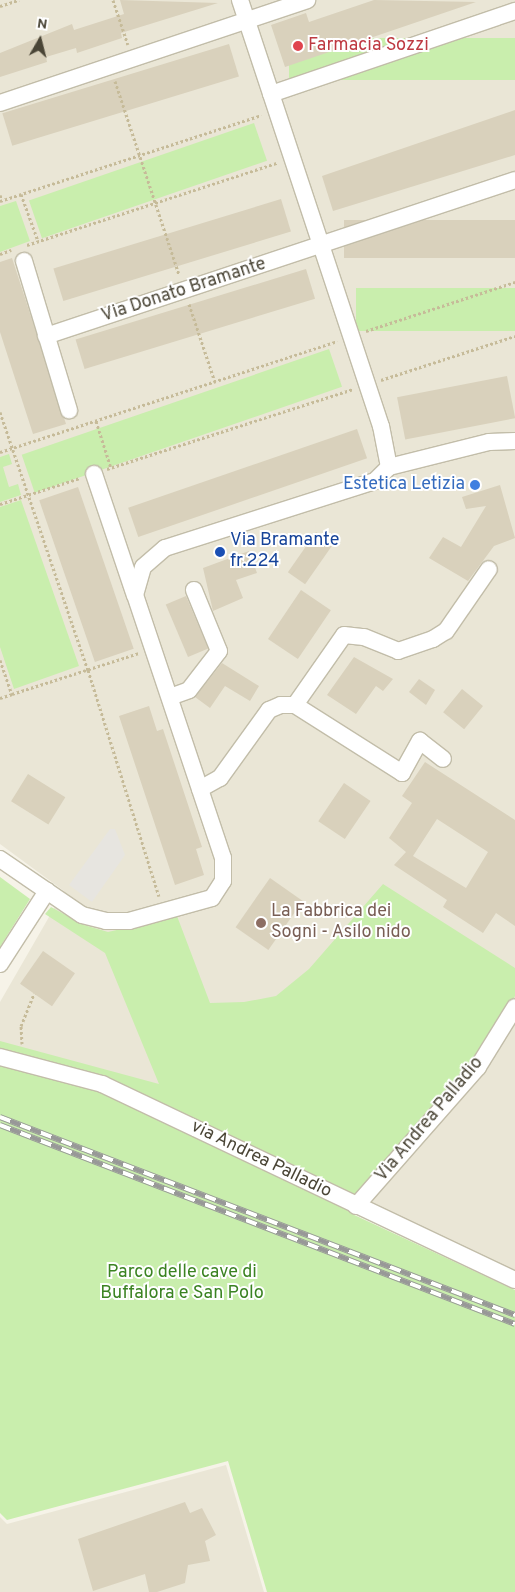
<!DOCTYPE html>
<style>
body{margin:0}
#map{position:relative;width:515px;height:1592px;overflow:hidden;background:#f6f3e8;font-family:Overpass,sans-serif}
div>[style]{position:absolute}
.residential>*{inset:0;background:#eae6d6}
.green>*{inset:0;background:#c9eead;transform-origin:0 0}
.parking>*{inset:0;background:#e7e5e0}
.building>*{inset:0;background:#d9d1bc;transform-origin:0 0}
.path>*{height:3px;margin-top:-1.5px;transform-origin:0;background:repeating-linear-gradient(90deg,#c6bb99 0 2.5px,transparent 0 5px)}
.roads{filter:drop-shadow(1px 0 #c2bda9) drop-shadow(-1px 0 #c2bda9) drop-shadow(0 1px #c2bda9) drop-shadow(0 -1px #c2bda9)}
.street>*{height:16px;margin:-8px;padding:0 8px;transform-origin:8px;border-radius:8px;background:#fff}
.rail>*{height:5.5px;margin-top:-2.75px;transform-origin:0;background:repeating-linear-gradient(90deg,#fff 0 11px,#989898 0 22px);box-sizing:border-box;border-block:1px solid #989898}
.dots>*{width:14px;height:14px;translate:-50% -50%;box-sizing:border-box;border:2px solid #fff;border-radius:50%}
span{translate:-50% -50%;white-space:nowrap;text-align:center;line-height:1.15;-webkit-text-stroke:4px #fff;paint-order:stroke}
.health-label{font-size:18px;color:#be3a42}
.left{translate:0 -50%;text-align:left}
.street-label{font-size:18px;color:#4a4536}
.shop-label{font-size:18px;color:#366cbe}
.right{translate:-100% -50%;text-align:right}
.transit-label{font-size:18px;color:#164399}
.education-label{font-size:18px;color:#785e54}
.park-label{font-size:18px;color:#3b8322}
.north{position:absolute;left:15px;top:15px;width:50px;height:50px;-webkit-text-stroke:4px #fff;paint-order:stroke;rotate:8deg;font-size:14px;font-weight:700;line-height:20px;text-align:center;color:#4a4536}
.north::after{content:'';display:block;margin:auto;width:18px;height:22px;background:#4a4536;clip-path:polygon(50% 0,100% 100%,50% 72%,0 100%)}
</style>
<div id="map">
<div class="residential">
<i style="clip-path:polygon(0 0,515px 0,515px 1272px,0 1047px,0 1002px,64px 891px,0 844px)"></i>
<i style="clip-path:polygon(226px 1465px,264px 1592px,0 1592px,0 1517px,7px 1524px)"></i>
</div>
<div class="green">
<i style="left:515px;top:38px;width:42px;height:226px;rotate:90deg"></i>
<i style="left:254px;top:123px;width:40px;height:238px;rotate:71deg"></i>
<i style="clip-path:polygon(16px 201px,30px 241px,0 252px,0 206px)"></i>
<i style="left:515px;top:288px;width:43px;height:159px;rotate:90deg"></i>
<i style="left:329px;top:349px;width:40px;height:325px;rotate:71deg"></i>
<i style="clip-path:polygon(9px 454px,12px 464px,3px 467px,9px 487px,18px 484px,21px 495px,0 502px,0 457px)"></i>
<i style="clip-path:polygon(21px 500px,79px 666px,14px 689px,0 647px,0 507px)"></i>
<i style="clip-path:polygon(0 877px,30px 899px,0 947px)"></i>
<i style="clip-path:polygon(383px 884px,515px 968px,515px 996px,476px 1064px,350px 1213px,515px 1290px,515px 1592px,267px 1592px,228px 1461px,7px 1520px,0 1513px,0 1041px,159px 1084px,105px 953px,45px 914px,51px 907px,84px 925px,108px 932px,177px 916px,210px 1003px,244px 1002px,276px 996px,309px 969px)"></i>
</div>
<div class="parking">
<i style="clip-path:polygon(110px 829px,115px 829px,125px 855px,92px 902px,69px 885px)"></i>
</div>
<div class="building">
<i style="clip-path:polygon(120px 0,218px 3px,121px 33px,122px 38px,77px 53px,76px 48px,46px 57px,47px 62px,0 77px,0 53px,72px 24px,74px 30px,124px 14px)"></i>
<i style="clip-path:polygon(374px 0,476px 2px,285px 67px,271px 25px,306px 13px,309px 22px)"></i>
<i style="left:229px;top:44px;width:34px;height:237px;rotate:73deg"></i>
<i style="clip-path:polygon(515px 110px,515px 155px,333px 211px,322px 176px)"></i>
<i style="left:281px;top:199px;width:34px;height:238px;rotate:73deg"></i>
<i style="left:515px;top:220px;width:38px;height:171px;rotate:90deg"></i>
<i style="clip-path:polygon(12px 258px,66px 424px,33px 434px,0 332px,0 262px)"></i>
<i style="left:306px;top:269px;width:31px;height:241px;rotate:73deg"></i>
<i style="left:507px;top:376px;width:43px;height:112px;rotate:79deg"></i>
<i style="left:357px;top:429px;width:31px;height:242px;rotate:71deg"></i>
<i style="clip-path:polygon(500px 485px,515px 538px,494px 546px,468px 581px,429px 558px,443px 537px,461px 547px,486px 506px,466px 509px,462px 497px)"></i>
<i style="left:78px;top:487px;width:171px;height:41px;rotate:71deg"></i>
<i style="left:316px;top:532px;width:21px;height:49px;rotate:35deg"></i>
<i style="clip-path:polygon(249px 551px,257px 573px,236px 580px,243px 598px,213px 611px,203px 568px)"></i>
<i style="left:301px;top:590px;width:36px;height:59px;rotate:34deg"></i>
<i style="left:186px;top:596px;width:57px;height:22px;rotate:67deg"></i>
<i style="clip-path:polygon(354px 657px,393px 679px,383px 691px,376px 686px,356px 714px,327px 695px)"></i>
<i style="clip-path:polygon(222px 663px,259px 686px,250px 701px,225px 686px,210px 708px,195px 697px)"></i>
<i style="clip-path:polygon(419px 679px,435px 690px,426px 705px,409px 692px)"></i>
<i style="left:462px;top:689px;width:27px;height:30px;rotate:39deg"></i>
<i style="clip-path:polygon(149px 706px,157px 731px,163px 729px,202px 847px,196px 849px,204px 875px,175px 885px,119px 716px)"></i>
<i style="clip-path:polygon(evenodd,425px 762px,515px 820px,515px 926px,496px 913px,483px 933px,443px 907px,447px 900px,394px 865px,406px 852px,389px 838px,412px 803px,402px 796px,425px 762px,437px 819px,488px 852px,466px 888px,413px 856px,437px 819px)"></i>
<i style="left:28px;top:774px;width:44px;height:32px;rotate:32deg"></i>
<i style="left:344px;top:783px;width:32px;height:46px;rotate:34deg"></i>
<i style="left:270px;top:878px;width:40px;height:60px;rotate:35deg"></i>
<i style="left:43px;top:951px;width:39px;height:40px;rotate:35deg"></i>
<i style="clip-path:polygon(185px 1502px,190px 1513px,202px 1508px,216px 1535px,205px 1541px,210px 1561px,188px 1565px,185px 1583px,157px 1592px,149px 1592px,145px 1574px,93px 1591px,78px 1539px)"></i>
</div>
<div class="path">
<i style="left:113px;top:0;width:47px;rotate:71.6deg"></i>
<i style="left:0;top:6px;width:20px;rotate:-18deg"></i>
<i style="left:115px;top:81px;width:204px;rotate:71.7deg"></i>
<i style="left:21px;top:194px;width:50px;rotate:70.1deg"></i>
<i style="left:0;top:195px;width:5px;rotate:68deg"></i>
<i style="left:0;top:201px;width:275px;rotate:-18.2deg"></i>
<i style="left:27px;top:245px;width:263px;rotate:-18.2deg"></i>
<i style="left:0;top:254px;width:12px;rotate:-20deg"></i>
<i style="left:189px;top:304px;width:82px;rotate:71.6deg"></i>
<i style="left:366px;top:331px;width:157px;rotate:-18.2deg"></i>
<i style="left:381px;top:380px;width:141px;rotate:-18.2deg"></i>
<i style="left:0;top:412px;width:273px;rotate:71.2deg"></i>
<i style="left:88px;top:670px;width:237px;rotate:72.6deg"></i>
<i style="left:96px;top:421px;width:49px;rotate:72.3deg"></i>
<i style="left:0;top:452px;width:355px;rotate:-18.2deg"></i>
<i style="left:107px;top:469px;width:259px;rotate:-18deg"></i>
<i style="left:0;top:504px;width:84px;rotate:-18deg"></i>
<i style="left:0;top:660px;width:36px;rotate:71deg"></i>
<i style="left:12px;top:694px;width:133px;rotate:-17.9deg"></i>
<i style="left:0;top:698px;width:13px;rotate:-18deg"></i>
<i style="left:22px;top:1044px;width:18px;rotate:-93deg"></i>
<i style="left:21px;top:1026px;width:35px;rotate:-68deg"></i>
</div>
<div class="roads">
<div class="street">
<i style="left:240px;top:0;width:449px;rotate:71.7deg"></i>
<i style="left:381px;top:426px;width:42px;rotate:79deg"></i>
<i style="left:271px;top:94px;width:258px;rotate:-18.8deg"></i>
<i style="left:0;top:103px;width:324px;rotate:-18.5deg"></i>
<i style="left:24px;top:261px;width:156px;rotate:73.2deg"></i>
<i style="left:46px;top:336px;width:494px;rotate:-18.4deg"></i>
<i style="left:94px;top:474px;width:126px;rotate:71.4deg"></i>
<i style="left:170px;top:697px;width:20px;rotate:-20deg"></i>
<i style="left:189px;top:690px;width:49px;rotate:-52.4deg"></i>
<i style="left:219px;top:651px;width:66px;rotate:-112.3deg"></i>
<i style="left:295px;top:705px;width:85px;rotate:-55deg"></i>
<i style="left:344px;top:635px;width:20px;rotate:6deg"></i>
<i style="left:364px;top:637px;width:37px;rotate:22deg"></i>
<i style="left:398px;top:651px;width:37px;rotate:-19deg"></i>
<i style="left:433px;top:639px;width:15px;rotate:-32deg"></i>
<i style="left:446px;top:631px;width:75px;rotate:-55.3deg"></i>
<i style="left:200px;top:789px;width:23px;rotate:-29deg"></i>
<i style="left:220px;top:778px;width:84px;rotate:-54.2deg"></i>
<i style="left:269px;top:710px;width:13px;rotate:-23deg"></i>
<i style="left:281px;top:705px;width:14px"></i>
<i style="left:295px;top:705px;width:127px;rotate:32.4deg"></i>
<i style="left:402px;top:773px;width:37px;rotate:-61deg"></i>
<i style="left:420px;top:741px;width:29px;rotate:38deg"></i>
<i style="left:0;top:859px;width:99px;rotate:34.3deg"></i>
<i style="left:82px;top:915px;width:25px;rotate:14deg"></i>
<i style="left:106px;top:921px;width:23px"></i>
<i style="left:129px;top:921px;width:86px;rotate:-15.5deg"></i>
<i style="left:212px;top:898px;width:20px;rotate:-57deg"></i>
<i style="left:223px;top:881px;width:23px;rotate:-90deg"></i>
<i style="left:223px;top:858px;width:277px;rotate:-108.5deg"></i>
<i style="left:135px;top:595px;width:29px;rotate:-74deg"></i>
<i style="left:143px;top:567px;width:29px;rotate:-41deg"></i>
<i style="left:165px;top:548px;width:220px;rotate:-17.7deg"></i>
<i style="left:375px;top:481px;width:20px;rotate:-45deg"></i>
<i style="left:389px;top:467px;width:103px;rotate:-14deg"></i>
<i style="left:489px;top:442px;width:26px;rotate:-2deg"></i>
<i style="left:0;top:964px;width:87px;rotate:-57.2deg"></i>
<i style="left:0;top:1057px;width:106px;rotate:14.8deg"></i>
<i style="left:102px;top:1084px;width:457px;rotate:25.4deg"></i>
<i style="left:356px;top:1206px;width:185px;rotate:-48.7deg"></i>
<i style="left:478px;top:1067px;width:70px;rotate:-58.3deg"></i>
</div>
</div>
<div class="rail">
<i style="left:0;top:1117px;width:552px;rotate:21.03deg"></i>
<i style="left:0;top:1125px;width:552px;rotate:21.13deg"></i>
</div>
<div class="dots">
<i style="left:298px;top:46px;background:#e0444e"></i>
<i style="left:475px;top:485px;background:#3f7fe0"></i>
<i style="left:220px;top:552px;background:#1a4fb4"></i>
<i style="left:261px;top:923px;background:#8d6e63"></i>
</div>
<div class="health-label">
<span class="left" style="left:308px;top:46px">Farmacia Sozzi</span>
</div>
<div class="street-label">
<span style="left:184px;top:291px;rotate:-18deg">Via Donato Bramante</span>
<span style="left:430px;top:1120px;rotate:-50deg">Via Andrea Palladio</span>
<span style="left:261px;top:1160px;rotate:26deg">via Andrea Palladio</span>
</div>
<div class="shop-label">
<span class="right" style="left:465px;top:485px">Estetica Letizia</span>
</div>
<div class="transit-label">
<span class="left" style="left:230px;top:552px">Via Bramante<br>fr.224</span>
</div>
<div class="education-label">
<span class="left" style="left:271px;top:923px">La Fabbrica dei<br>Sogni - Asilo nido</span>
</div>
<div class="park-label">
<span style="left:182px;top:1284px">Parco delle cave di<br>Buffalora e San Polo</span>
</div>
<div class="north">N</div>
</div>
